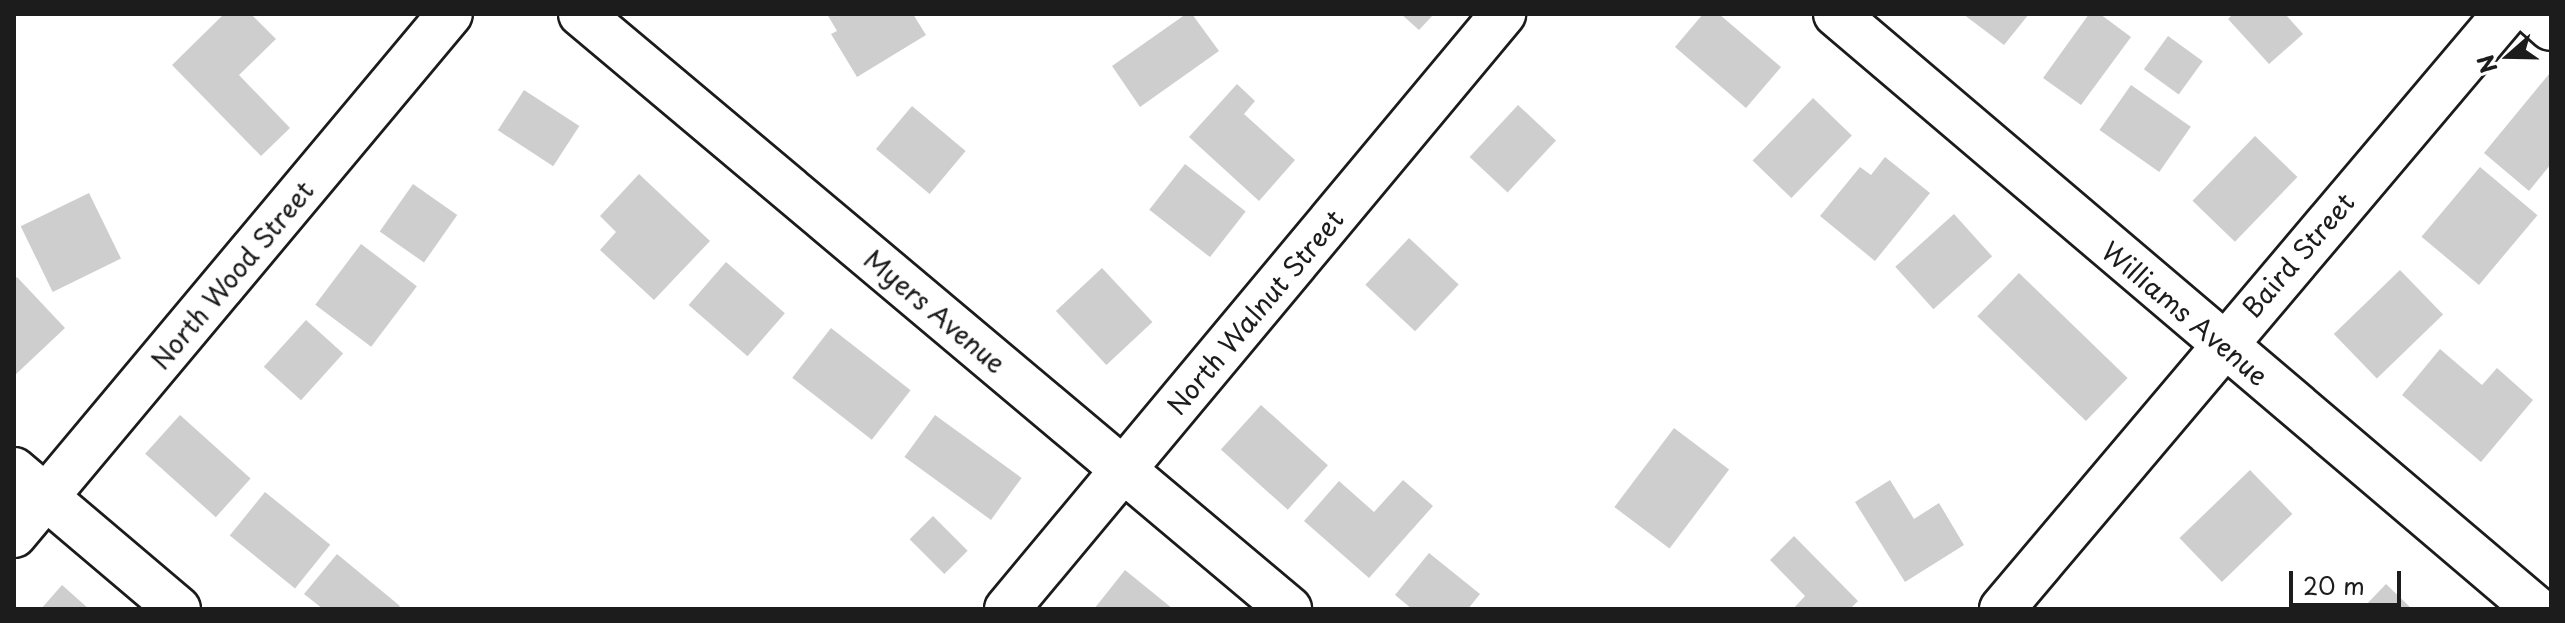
<!DOCTYPE html>
<style>
body{margin:0}
#map{position:relative;width:2565px;height:623px;overflow:hidden;background:#fff;font-family:"Playpen Sans",sans-serif}
div>[style]{position:absolute}
.building>*{inset:0;background:#cecece;transform-origin:0 0}
.roads{filter:drop-shadow(2px 0 #1c1c1c) drop-shadow(-2px 0 #1c1c1c) drop-shadow(0 2px #1c1c1c) drop-shadow(0 -2px #1c1c1c)}
.minor>*{height:44px;margin:-22px;padding:0 22px;transform-origin:22px;border-radius:22px;background:#fff}
span{translate:-50% -50%;white-space:nowrap;text-align:center;line-height:1.15;-webkit-text-stroke:6px #fff;paint-order:stroke}
.street-label{font-size:26px;color:#1c1c1c}
.frame{position:absolute;inset:0;border:16px solid #1c1c1c;pointer-events:none}
.north{position:absolute;left:2469px;top:16px;width:80px;height:80px;-webkit-text-stroke:6px #fff;paint-order:stroke;rotate:250deg;font-size:22px;font-weight:700;line-height:32px;text-align:center;color:#1c1c1c}
.north::after{content:'';display:block;margin:auto;width:28px;height:36px;background:#1c1c1c;clip-path:polygon(50% 0,100% 100%,50% 72%,0 100%)}
.scale{position:absolute;left:2289px;top:571px;width:112px;height:36px;box-sizing:border-box;border:4px solid #1c1c1c;border-top:0;padding-left:10px;font-size:24px;line-height:28px;white-space:nowrap;color:#1c1c1c;-webkit-text-stroke:6px #fff;paint-order:stroke}
</style>
<div id="map">
<div class="building">
<i style="clip-path:polygon(224px 14px,251px 14px,276px 39px,239px 75px,290px 128px,261px 156px,172px 65px)"></i>
<i style="clip-path:polygon(827px 14px,913px 14px,926px 35px,857px 77px,831px 34px,837px 31px)"></i>
<i style="clip-path:polygon(1186px 14px,1192px 14px,1219px 51px,1140px 107px,1112px 66px)"></i>
<i style="clip-path:polygon(1401px 14px,1434px 14px,1419px 30px)"></i>
<i style="clip-path:polygon(1703px 14px,1719px 14px,1781px 67px,1746px 108px,1675px 47px)"></i>
<i style="clip-path:polygon(1963px 14px,2029px 14px,2004px 45px)"></i>
<i style="clip-path:polygon(2089px 14px,2100px 14px,2131px 37px,2081px 105px,2043px 78px)"></i>
<i style="clip-path:polygon(2233px 14px,2285px 14px,2303px 34px,2269px 64px,2228px 19px)"></i>
<i style="left:2168px;top:36px;width:43px;height:41px;rotate:36deg"></i>
<i style="clip-path:polygon(2549px 74px,2551px 164px,2529px 191px,2484px 153px)"></i>
<i style="clip-path:polygon(1237px 84px,1255px 101px,1244px 114px,1295px 160px,1259px 201px,1189px 137px)"></i>
<i style="left:2131px;top:85px;width:73px;height:55px;rotate:35deg"></i>
<i style="left:524px;top:90px;width:66px;height:48px;rotate:33deg"></i>
<i style="left:1813px;top:98px;width:54px;height:87px;rotate:44deg"></i>
<i style="left:1518px;top:105px;width:52px;height:71px;rotate:43deg"></i>
<i style="left:912px;top:106px;width:70px;height:56px;rotate:40deg"></i>
<i style="left:2255px;top:136px;width:59px;height:90px;rotate:44deg"></i>
<i style="clip-path:polygon(1885px 157px,1930px 193px,1875px 261px,1820px 216px,1860px 167px,1871px 175px)"></i>
<i style="left:1185px;top:164px;width:77px;height:58px;rotate:38deg"></i>
<i style="left:2480px;top:167px;width:75px;height:91px;rotate:40deg"></i>
<i style="clip-path:polygon(639px 174px,710px 241px,654px 300px,600px 250px,616px 232px,600px 216px)"></i>
<i style="left:413px;top:184px;width:54px;height:58px;rotate:35deg"></i>
<i style="left:89px;top:193px;width:73px;height:76px;rotate:64deg"></i>
<i style="left:1954px;top:214px;width:57px;height:79px;rotate:48deg"></i>
<i style="left:1409px;top:238px;width:68px;height:64px;rotate:43deg"></i>
<i style="left:361px;top:244px;width:70px;height:76px;rotate:37deg"></i>
<i style="left:726px;top:262px;width:78px;height:57px;rotate:41deg"></i>
<i style="left:1102px;top:268px;width:74px;height:63px;rotate:47deg"></i>
<i style="left:2400px;top:270px;width:62px;height:92px;rotate:46deg"></i>
<i style="left:2019px;top:273px;width:151px;height:60px;rotate:44deg"></i>
<i style="clip-path:polygon(17px 277px,65px 328px,14px 376px,14px 280px)"></i>
<i style="left:306px;top:320px;width:50px;height:63px;rotate:42deg"></i>
<i style="left:831px;top:328px;width:101px;height:63px;rotate:38deg"></i>
<i style="clip-path:polygon(2440px 349px,2482px 385px,2497px 368px,2533px 400px,2481px 462px,2402px 395px)"></i>
<i style="left:1261px;top:405px;width:90px;height:60px;rotate:42deg"></i>
<i style="left:180px;top:415px;width:95px;height:52px;rotate:42deg"></i>
<i style="left:935px;top:415px;width:107px;height:52px;rotate:36deg"></i>
<i style="left:1674px;top:428px;width:69px;height:99px;rotate:37deg"></i>
<i style="left:2250px;top:470px;width:61px;height:98px;rotate:46deg"></i>
<i style="clip-path:polygon(1403px 480px,1433px 506px,1369px 578px,1304px 521px,1339px 481px,1374px 512px)"></i>
<i style="clip-path:polygon(1890px 480px,1914px 519px,1939px 503px,1964px 545px,1905px 582px,1855px 502px)"></i>
<i style="left:265px;top:492px;width:84px;height:56px;rotate:39deg"></i>
<i style="left:933px;top:516px;width:49px;height:33px;rotate:45deg"></i>
<i style="clip-path:polygon(1794px 536px,1858px 601px,1850px 609px,1793px 609px,1805px 596px,1770px 560px)"></i>
<i style="clip-path:polygon(1429px 553px,1480px 594px,1468px 609px,1412px 609px,1395px 595px)"></i>
<i style="clip-path:polygon(337px 554px,400px 606px,397px 609px,323px 609px,304px 594px)"></i>
<i style="clip-path:polygon(1125px 570px,1173px 609px,1094px 609px)"></i>
<i style="clip-path:polygon(2386px 584px,2412px 609px,2362px 609px)"></i>
<i style="clip-path:polygon(62px 585px,89px 609px,41px 609px)"></i>
</div>
<div class="roads">
<div class="minor">
<i style="left:581px;top:14px;width:925px;rotate:40.04deg"></i>
<i style="left:1836px;top:14px;width:919px;rotate:40.36deg"></i>
<i style="left:2535px;top:14px;width:21px;rotate:41deg"></i>
<i style="left:14px;top:470px;width:215px;rotate:40.3deg"></i>
<i style="left:14px;top:535px;width:679px;rotate:-50.08deg"></i>
<i style="left:1007px;top:609px;width:775px;rotate:-50.18deg"></i>
<i style="left:2002px;top:609px;width:779px;rotate:-49.79deg"></i>
</div>
</div>
<div class="street-label">
<span style="left:2298px;top:255px;rotate:-49deg">Baird Street</span>
<span style="left:232px;top:275px;rotate:-50deg">North Wood Street</span>
<span style="left:935px;top:311px;rotate:40deg">Myers Avenue</span>
<span style="left:1255px;top:312px;rotate:-50deg">North Walnut Street</span>
<span style="left:2185px;top:313px;rotate:40deg">Williams Avenue</span>
</div>
<div class="frame"></div>
<div class="north">N</div>
<div class="scale">20 m</div>
</div>
